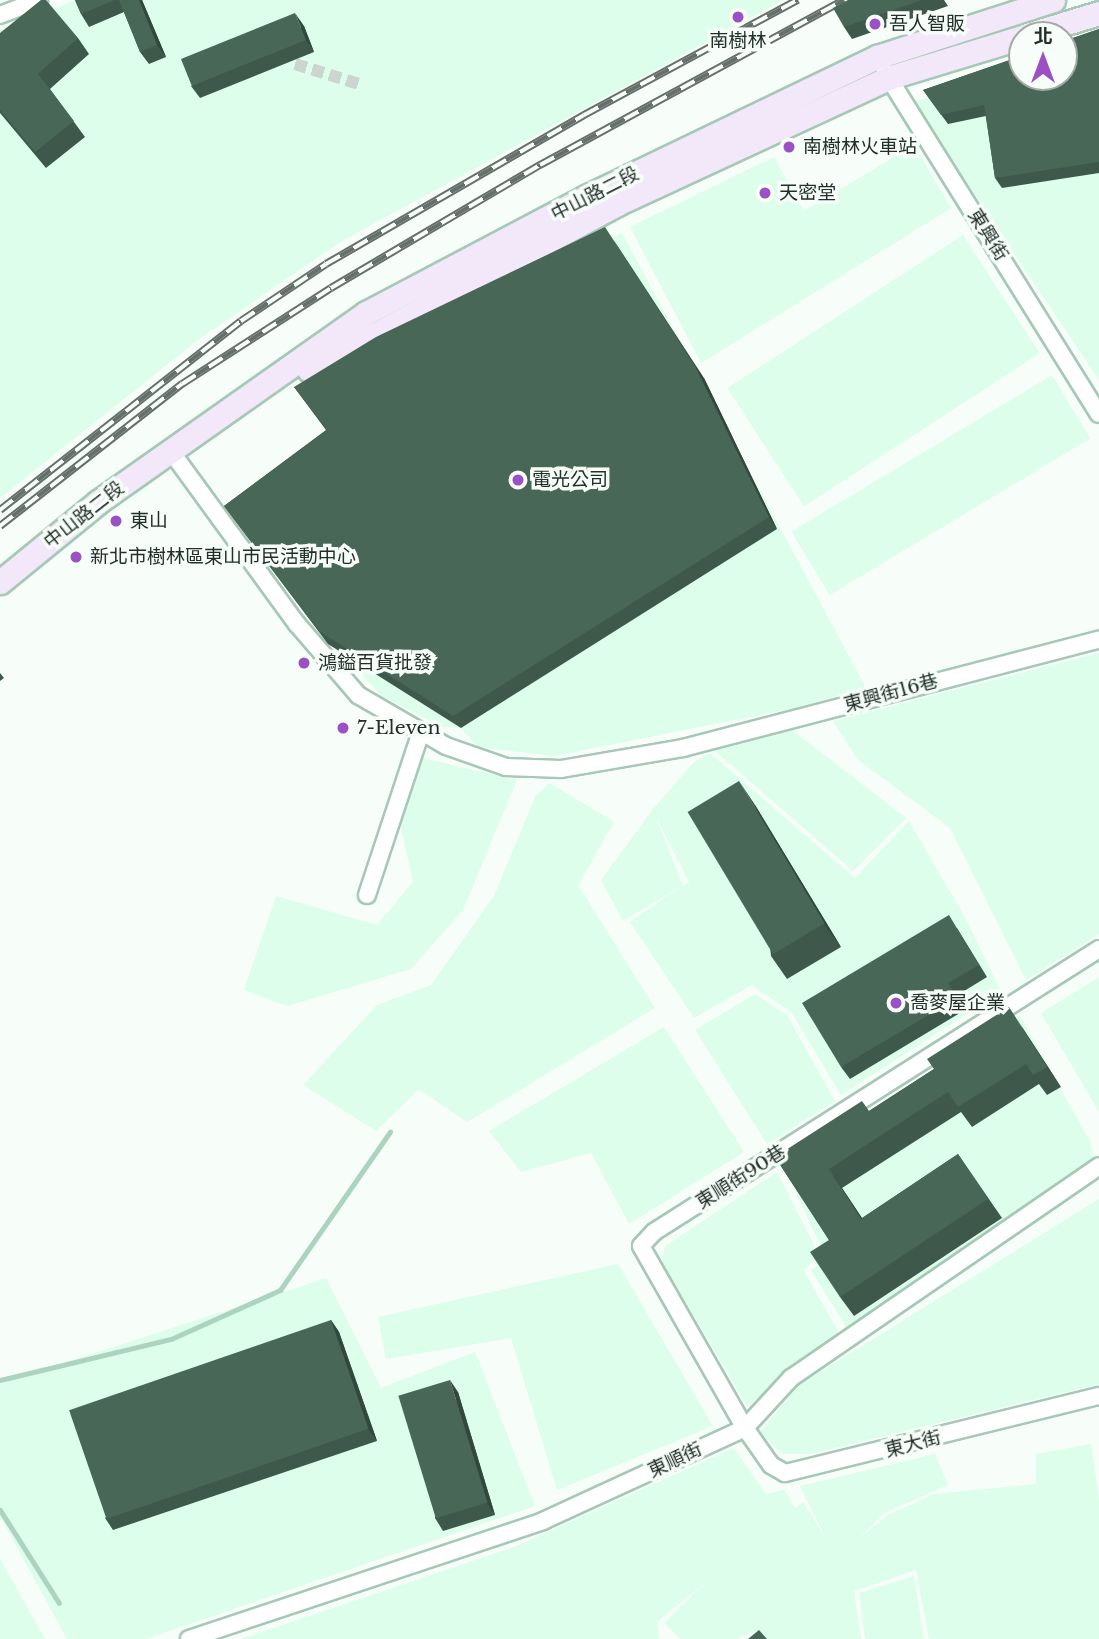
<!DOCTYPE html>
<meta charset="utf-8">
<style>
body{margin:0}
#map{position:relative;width:1099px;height:1639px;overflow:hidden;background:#f7fefa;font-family:"Libre Baskerville","Noto Sans TC",serif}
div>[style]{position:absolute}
.built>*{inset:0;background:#dcfeeb;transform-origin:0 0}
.stream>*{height:5px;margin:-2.5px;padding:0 2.5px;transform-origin:2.5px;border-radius:2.5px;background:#acd3be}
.pedestrian-tunnel>*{height:12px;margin-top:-6px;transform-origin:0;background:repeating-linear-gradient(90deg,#ccd5d0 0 12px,transparent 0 18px)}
.roads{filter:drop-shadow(2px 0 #a6c8b6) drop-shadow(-2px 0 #a6c8b6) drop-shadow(0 2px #a6c8b6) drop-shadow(0 -2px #a6c8b6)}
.minor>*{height:16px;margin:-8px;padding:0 8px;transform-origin:8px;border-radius:8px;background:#fff}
.secondary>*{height:23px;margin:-11.5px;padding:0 11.5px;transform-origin:11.5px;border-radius:11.5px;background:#f3e7fa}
.rail>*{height:8px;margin-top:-4px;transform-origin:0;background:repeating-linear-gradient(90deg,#f7fefa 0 16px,#65706a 0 32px);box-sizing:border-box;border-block:2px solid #65706a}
.wall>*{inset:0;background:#3e594b}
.shaded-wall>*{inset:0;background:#32483d}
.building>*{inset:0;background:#486757;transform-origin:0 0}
.dots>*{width:19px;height:19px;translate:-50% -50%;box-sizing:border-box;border:4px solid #f7fefa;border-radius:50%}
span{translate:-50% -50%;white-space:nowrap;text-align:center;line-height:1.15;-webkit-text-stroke:7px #f7fefa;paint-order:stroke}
.poi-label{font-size:19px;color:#222f28}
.left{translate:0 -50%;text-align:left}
.street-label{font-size:19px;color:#222f28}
.north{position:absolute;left:1008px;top:21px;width:70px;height:70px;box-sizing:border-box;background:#f7fefa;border:2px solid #a2aba6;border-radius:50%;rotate:0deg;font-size:19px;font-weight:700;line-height:28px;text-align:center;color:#222f28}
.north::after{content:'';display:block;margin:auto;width:24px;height:32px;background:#9b51c4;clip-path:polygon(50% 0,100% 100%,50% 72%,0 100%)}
</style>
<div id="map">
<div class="built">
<i style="clip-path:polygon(76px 0,783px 0,342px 241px,199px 339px,0 498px,0 30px)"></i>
<i style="clip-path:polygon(1099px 32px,1099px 380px,913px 103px,1022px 62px,1022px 77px,1064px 77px)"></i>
<i style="clip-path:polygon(914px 145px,951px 208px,701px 363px,630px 227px,774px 157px,804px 211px)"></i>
<i style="clip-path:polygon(622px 233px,866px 688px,790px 709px,554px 756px,478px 747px,461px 728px,442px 727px,382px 696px,318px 630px,232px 519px,335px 442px,398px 336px)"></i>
<i style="left:963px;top:235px;width:141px;height:281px;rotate:57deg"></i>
<i style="left:1052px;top:375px;width:74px;height:304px;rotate:59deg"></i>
<i style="clip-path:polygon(1099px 653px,1099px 934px,1026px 980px,950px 828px,857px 759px,833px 721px)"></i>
<i style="clip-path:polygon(792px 730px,906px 818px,853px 871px,715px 751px)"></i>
<i style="clip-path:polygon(evenodd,710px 753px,855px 878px,909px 821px,966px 919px,1001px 992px,841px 1095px,792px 1013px,752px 985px,694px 1018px,630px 922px,682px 886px,623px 921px,601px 880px,653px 809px,694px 762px,710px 753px,657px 819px,689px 882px,683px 886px,657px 820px,657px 819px)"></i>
<i style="clip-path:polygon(422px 758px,517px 780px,463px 910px,411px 969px,287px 1006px,244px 990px,276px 896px,377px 925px,413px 882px,399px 819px)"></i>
<i style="clip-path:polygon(550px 783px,614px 822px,578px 885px,655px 1008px,467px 1122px,419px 1089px,376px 1131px,303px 1085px,377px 1005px,431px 985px,494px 896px,536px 795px)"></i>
<i style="clip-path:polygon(1099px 977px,1099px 1112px,1041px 1013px)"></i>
<i style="clip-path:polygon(755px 994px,787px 1015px,835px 1101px,767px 1144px,695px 1030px)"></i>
<i style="clip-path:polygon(1020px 1016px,1091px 1143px,1093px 1159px,848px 1330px,811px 1270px,827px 1260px,783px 1165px)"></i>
<i style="clip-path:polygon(664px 1027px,744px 1152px,629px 1224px,591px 1153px,521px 1172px,489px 1131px)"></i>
<i style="clip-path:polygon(777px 1172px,820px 1257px,803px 1269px,839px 1333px,747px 1406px,662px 1262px,665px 1246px)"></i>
<i style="clip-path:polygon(1099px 1199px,1099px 1384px,810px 1454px,782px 1454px,760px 1432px,799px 1385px)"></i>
<i style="clip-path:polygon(618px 1264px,713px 1426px,557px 1490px,511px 1338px,386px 1359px,378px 1317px)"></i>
<i style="clip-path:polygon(326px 1278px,381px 1388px,475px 1352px,535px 1506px,146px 1639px,67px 1639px,0 1516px,0 1384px)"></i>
<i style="clip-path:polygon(1091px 1444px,1099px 1499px,1099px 1639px,929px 1639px,916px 1570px,854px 1591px,861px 1639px,766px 1639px,754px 1631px,736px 1639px,681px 1639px,664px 1623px,709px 1579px,657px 1622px,659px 1639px,241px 1639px,514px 1547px,734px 1448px,766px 1494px,784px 1490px,795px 1508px,803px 1502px,825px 1537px,800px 1486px,935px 1454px,948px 1485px,884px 1513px,859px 1538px,888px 1515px,934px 1494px,1036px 1484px,1036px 1454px)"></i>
<i style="clip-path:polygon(0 1559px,45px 1639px,0 1639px)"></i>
<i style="clip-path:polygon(914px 1576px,924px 1639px,865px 1639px,859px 1593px)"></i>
</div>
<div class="stream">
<i style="left:0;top:1380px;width:176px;rotate:-13.5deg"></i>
<i style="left:171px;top:1339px;width:120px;rotate:-24.2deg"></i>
<i style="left:280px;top:1290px;width:193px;rotate:-55.2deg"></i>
<i style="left:0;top:1510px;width:110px;rotate:57.6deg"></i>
</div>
<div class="pedestrian-tunnel">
<i style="left:295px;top:64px;width:67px;rotate:17.4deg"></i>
</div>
<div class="roads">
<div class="minor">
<i style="left:0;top:15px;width:42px;rotate:-21deg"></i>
<i style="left:885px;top:72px;width:403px;rotate:58deg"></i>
<i style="left:170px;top:450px;width:215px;rotate:53.9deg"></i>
<i style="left:297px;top:624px;width:94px;rotate:49.3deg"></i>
<i style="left:358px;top:695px;width:102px;rotate:30.1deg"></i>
<i style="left:446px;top:746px;width:64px;rotate:19.3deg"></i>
<i style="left:506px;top:767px;width:55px;rotate:2.1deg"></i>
<i style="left:561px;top:769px;width:124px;rotate:-9.8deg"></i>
<i style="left:683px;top:748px;width:430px;rotate:-14.6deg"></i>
<i style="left:367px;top:895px;width:172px;rotate:-71.7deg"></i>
<i style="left:1099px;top:949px;width:527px;rotate:147.55deg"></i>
<i style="left:654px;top:1232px;width:19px;rotate:133deg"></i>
<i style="left:641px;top:1246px;width:210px;rotate:60.3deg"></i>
<i style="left:745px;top:1428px;width:45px;rotate:54.9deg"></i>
<i style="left:771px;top:1465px;width:16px;rotate:30deg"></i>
<i style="left:785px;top:1473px;width:323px;rotate:-13.8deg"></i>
<i style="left:189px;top:1639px;width:373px;rotate:-18.4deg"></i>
<i style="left:543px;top:1521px;width:222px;rotate:-24.7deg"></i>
<i style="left:745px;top:1428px;width:68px;rotate:-47.4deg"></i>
<i style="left:791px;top:1378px;width:374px;rotate:-34.5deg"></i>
</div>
<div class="secondary">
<i style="left:1027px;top:35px;width:75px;rotate:-17deg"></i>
<i style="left:309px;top:370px;width:350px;rotate:-28.3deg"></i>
<i style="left:617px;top:204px;width:299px;rotate:-24.9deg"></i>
<i style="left:888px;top:78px;width:140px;rotate:-17deg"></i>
<i style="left:0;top:582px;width:127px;rotate:-39.2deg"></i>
<i style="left:98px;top:502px;width:328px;rotate:-35.2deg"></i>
<i style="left:366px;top:313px;width:249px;rotate:-27.8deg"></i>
<i style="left:586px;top:197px;width:323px;rotate:-25.7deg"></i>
<i style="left:877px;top:57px;width:185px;rotate:-17.9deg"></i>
</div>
</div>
<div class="rail">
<i style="left:0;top:510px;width:306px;rotate:-38.1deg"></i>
<i style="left:241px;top:321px;width:102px;rotate:-33.8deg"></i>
<i style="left:326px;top:264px;width:298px;rotate:-30deg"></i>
<i style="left:584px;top:115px;width:243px;rotate:-28.3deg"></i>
<i style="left:0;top:526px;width:231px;rotate:-38deg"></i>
<i style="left:182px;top:384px;width:177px;rotate:-32.8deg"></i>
<i style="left:331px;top:288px;width:243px;rotate:-30.5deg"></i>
<i style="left:540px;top:165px;width:346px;rotate:-28.5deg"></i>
</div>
<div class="wall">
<i style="clip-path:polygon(75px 0,142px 0,166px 57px,149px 64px,140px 52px,124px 12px,89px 27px,81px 14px)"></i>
<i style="clip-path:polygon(848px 0,944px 0,948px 6px,852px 39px,844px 27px)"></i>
<i style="clip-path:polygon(304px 26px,314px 52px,200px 98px,191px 86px)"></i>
<i style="clip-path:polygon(1099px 29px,1099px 173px,1002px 188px,995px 178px,986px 116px,948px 124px,923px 90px)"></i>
<i style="clip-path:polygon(0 33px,78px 38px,89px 54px,50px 89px,85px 137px,46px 168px,0 113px)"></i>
<i style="clip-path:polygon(704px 378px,777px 529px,461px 728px,328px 644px,224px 506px,326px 430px,294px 387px)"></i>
<i style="clip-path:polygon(0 673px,4px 678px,0 681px)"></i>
<i style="clip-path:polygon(755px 805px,841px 947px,787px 979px,771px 956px)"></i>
<i style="clip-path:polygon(957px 928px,987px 977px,956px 996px,965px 1010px,850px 1079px,841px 1067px)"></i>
<i style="clip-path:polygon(1022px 1027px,1061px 1087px,1047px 1095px,1039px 1084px,972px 1127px,961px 1112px,842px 1188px,862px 1218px,958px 1154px,1002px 1218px,854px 1316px,840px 1297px,829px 1240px,775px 1157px,869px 1111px,934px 1069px)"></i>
<i style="clip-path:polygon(331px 1320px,339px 1332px,377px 1441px,113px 1530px,105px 1518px)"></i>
<i style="clip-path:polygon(458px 1392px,495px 1515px,443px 1531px,435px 1518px)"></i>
</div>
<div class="shaded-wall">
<i style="clip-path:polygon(139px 0,142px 0,166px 57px,157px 45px)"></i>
<i style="clip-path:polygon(295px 13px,304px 26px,314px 52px,306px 40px)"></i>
<i style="clip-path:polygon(613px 239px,704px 378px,777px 529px,769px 517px)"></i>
<i style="clip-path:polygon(739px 781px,755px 805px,841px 947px,824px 924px)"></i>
<i style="clip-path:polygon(1009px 1007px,1061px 1087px,1047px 1067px)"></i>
<i style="clip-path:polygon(829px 1169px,842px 1188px,875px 1238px,861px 1219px)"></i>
<i style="clip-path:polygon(331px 1320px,339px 1332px,377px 1441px,368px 1429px)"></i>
<i style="clip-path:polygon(450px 1380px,458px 1392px,495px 1515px,487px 1503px)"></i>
</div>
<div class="building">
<i style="clip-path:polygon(41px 0,46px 0,78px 38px,38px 74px,74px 121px,35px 152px,0 110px,0 33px)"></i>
<i style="clip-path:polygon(75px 0,115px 0,81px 14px)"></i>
<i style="clip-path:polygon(119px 0,139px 0,157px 45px,140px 52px)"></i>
<i style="clip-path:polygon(848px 0,922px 0,844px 27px,833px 8px)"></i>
<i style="left:295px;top:13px;width:29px;height:123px;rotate:68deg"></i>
<i style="clip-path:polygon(1099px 29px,1099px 162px,995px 178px,984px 105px,941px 115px,923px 90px,1022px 56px,1022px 77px,1064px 77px,1064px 41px)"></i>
<i style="clip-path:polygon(605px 227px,695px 366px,769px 517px,453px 716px,319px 631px,224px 506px,327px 430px,294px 387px,376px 337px)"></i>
<i style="left:739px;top:781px;width:166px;height:60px;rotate:59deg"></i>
<i style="clip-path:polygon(949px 915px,979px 965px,948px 983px,957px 998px,841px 1067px,802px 1003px)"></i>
<i style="clip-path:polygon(1009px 1007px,1047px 1067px,1033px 1075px,1026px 1064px,958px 1107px,948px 1092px,829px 1169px,861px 1219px,958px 1154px,988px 1199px,840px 1297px,810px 1252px,829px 1240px,775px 1157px,862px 1101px,869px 1111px,934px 1069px,927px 1059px)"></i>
<i style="left:331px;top:1320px;width:115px;height:277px;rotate:71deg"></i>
<i style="left:450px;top:1380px;width:128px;height:54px;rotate:73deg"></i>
<i style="clip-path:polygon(759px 1630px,767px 1639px,748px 1639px)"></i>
</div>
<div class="dots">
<i style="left:738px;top:17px;background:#9b51c4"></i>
<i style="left:875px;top:24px;background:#9b51c4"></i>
<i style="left:789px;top:147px;background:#9b51c4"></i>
<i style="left:765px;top:193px;background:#9b51c4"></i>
<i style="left:518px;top:480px;background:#9b51c4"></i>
<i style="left:116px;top:521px;background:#9b51c4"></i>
<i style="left:76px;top:557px;background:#9b51c4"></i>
<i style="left:304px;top:663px;background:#9b51c4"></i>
<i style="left:343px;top:728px;background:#9b51c4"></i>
<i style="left:896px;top:1003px;background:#9b51c4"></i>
</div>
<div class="poi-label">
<span class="left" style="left:889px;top:24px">吾人智販</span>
<span style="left:738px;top:41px">南樹林</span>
<span class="left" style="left:803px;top:147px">南樹林火車站</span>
<span class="left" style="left:779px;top:193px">天密堂</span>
<span class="left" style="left:532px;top:480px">電光公司</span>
<span class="left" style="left:130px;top:521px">東山</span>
<span class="left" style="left:90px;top:557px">新北市樹林區東山市民活動中心</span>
<span class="left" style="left:318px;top:663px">鴻鎰百貨批發</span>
<span class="left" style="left:357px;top:728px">7-Eleven</span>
<span class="left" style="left:910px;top:1003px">喬麥屋企業</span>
</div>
<div class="street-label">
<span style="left:595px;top:194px;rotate:-27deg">中山路二段</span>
<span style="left:988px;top:235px;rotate:58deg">東興街</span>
<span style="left:84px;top:515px;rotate:-38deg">中山路二段</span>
<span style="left:891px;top:693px;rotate:-15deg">東興街16巷</span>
<span style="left:741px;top:1177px;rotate:-32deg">東順街90巷</span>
<span style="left:913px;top:1444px;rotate:-14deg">東大街</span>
<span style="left:675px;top:1460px;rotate:-25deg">東順街</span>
</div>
<div class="north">北</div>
</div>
